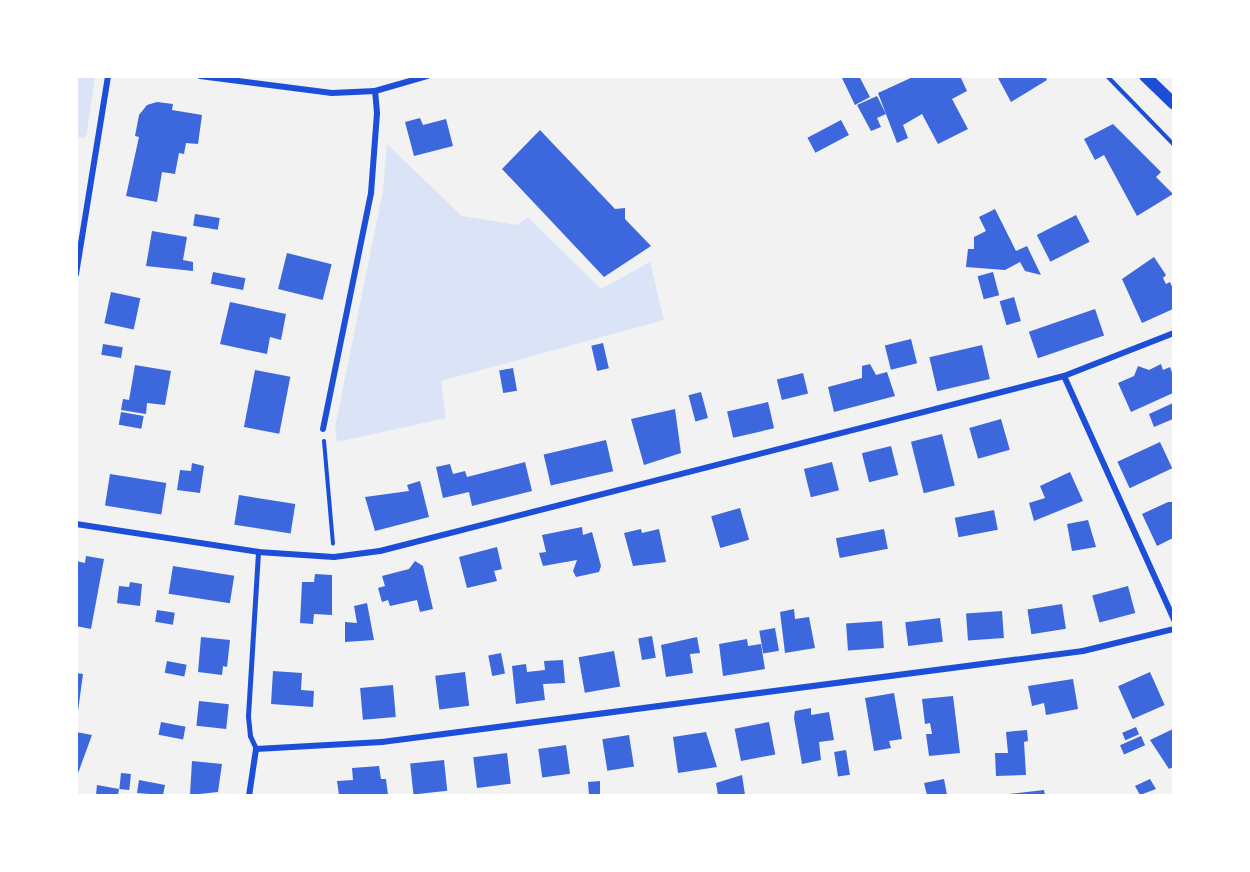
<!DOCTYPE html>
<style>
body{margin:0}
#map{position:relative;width:1250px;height:872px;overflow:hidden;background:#f2f2f2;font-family:"Nunito Sans",sans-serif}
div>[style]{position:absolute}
.green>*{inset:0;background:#dbe4f7}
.building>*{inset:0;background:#3d67dc;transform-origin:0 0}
.path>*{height:4px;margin:-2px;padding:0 2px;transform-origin:2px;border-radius:2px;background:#1d4ed8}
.service>*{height:4.5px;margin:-2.25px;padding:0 2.25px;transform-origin:2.25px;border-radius:2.25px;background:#1d4ed8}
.minor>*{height:6px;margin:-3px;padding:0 3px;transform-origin:3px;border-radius:3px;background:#1d4ed8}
.secondary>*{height:12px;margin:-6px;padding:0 6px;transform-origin:6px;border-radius:6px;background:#1d4ed8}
span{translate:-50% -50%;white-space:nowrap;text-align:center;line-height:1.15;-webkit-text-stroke:4.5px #fff;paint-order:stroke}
.frame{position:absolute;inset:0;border:78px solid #fff;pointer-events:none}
</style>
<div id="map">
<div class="green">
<i style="clip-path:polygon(77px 76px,95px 78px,86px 138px,77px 137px)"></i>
<i style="clip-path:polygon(387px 144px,462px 216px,517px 225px,528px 217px,601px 289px,650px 262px,664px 320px,441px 381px,446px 418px,337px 442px,335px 428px,383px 190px)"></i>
</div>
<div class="building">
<i style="clip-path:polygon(859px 76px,870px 97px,855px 105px,842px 78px)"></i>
<i style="clip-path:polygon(915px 76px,960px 76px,967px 91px,952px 99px,968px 129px,938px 144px,922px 114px,903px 125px,908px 138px,897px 143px,878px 93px)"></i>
<i style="clip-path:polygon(997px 76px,1045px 76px,1047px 80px,1011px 102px)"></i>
<i style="clip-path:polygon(877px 96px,886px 114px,877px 118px,881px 127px,871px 131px,857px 105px)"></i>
<i style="clip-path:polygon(157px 102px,173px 104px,172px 110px,202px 115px,198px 144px,186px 143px,184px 154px,179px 153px,175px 174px,162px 172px,157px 202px,126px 196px,139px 137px,135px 136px,139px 115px,147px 105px)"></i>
<i style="clip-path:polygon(420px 118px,423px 125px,446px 119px,453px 146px,414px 156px,405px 122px)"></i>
<i style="left:841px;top:120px;width:17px;height:38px;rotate:62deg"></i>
<i style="clip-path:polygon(1113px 124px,1161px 172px,1156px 177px,1173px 194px,1137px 216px,1104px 155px,1095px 160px,1084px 139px)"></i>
<i style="clip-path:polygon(540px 130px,615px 209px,625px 208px,625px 219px,651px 246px,604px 277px,502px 169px)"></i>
<i style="clip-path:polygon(995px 209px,1016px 251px,1027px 246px,1041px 275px,1025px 271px,1020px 262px,1005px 270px,966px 267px,968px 249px,974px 249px,974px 237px,986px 231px,979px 217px)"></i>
<i style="left:195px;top:214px;width:25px;height:12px;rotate:9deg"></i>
<i style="left:1076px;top:215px;width:30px;height:44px;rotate:63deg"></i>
<i style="clip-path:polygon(152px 231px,187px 237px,183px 260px,193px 262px,193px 271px,146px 266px)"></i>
<i style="left:287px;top:253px;width:46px;height:37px;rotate:14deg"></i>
<i style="clip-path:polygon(1154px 257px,1166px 275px,1163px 278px,1166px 284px,1170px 282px,1173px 289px,1173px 309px,1142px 323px,1122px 279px)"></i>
<i style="left:213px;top:272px;width:33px;height:12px;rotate:11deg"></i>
<i style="left:993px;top:272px;width:24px;height:16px;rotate:75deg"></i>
<i style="left:111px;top:292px;width:30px;height:32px;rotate:12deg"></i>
<i style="left:1014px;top:297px;width:25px;height:15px;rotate:74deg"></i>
<i style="clip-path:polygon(230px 302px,286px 314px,281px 340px,270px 337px,267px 354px,220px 344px)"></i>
<i style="left:1095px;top:309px;width:28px;height:70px;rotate:71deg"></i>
<i style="left:911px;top:339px;width:25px;height:27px;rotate:76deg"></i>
<i style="left:603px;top:343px;width:26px;height:12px;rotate:77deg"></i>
<i style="left:103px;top:344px;width:20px;height:11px;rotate:9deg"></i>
<i style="left:982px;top:345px;width:35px;height:54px;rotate:77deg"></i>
<i style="clip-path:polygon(870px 364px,876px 375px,887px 372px,895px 396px,834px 412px,828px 387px,862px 378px,862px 366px)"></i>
<i style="clip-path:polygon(1161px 364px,1163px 370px,1170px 367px,1173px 375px,1173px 393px,1131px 412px,1118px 383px,1134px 376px,1138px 366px,1149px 370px)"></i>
<i style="clip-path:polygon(135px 365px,171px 371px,165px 405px,147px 403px,146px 414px,121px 410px,123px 399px,129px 400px)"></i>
<i style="left:513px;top:368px;width:23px;height:14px;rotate:80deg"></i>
<i style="left:255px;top:370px;width:36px;height:58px;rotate:11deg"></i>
<i style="left:803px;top:373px;width:21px;height:27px;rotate:76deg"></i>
<i style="left:701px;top:392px;width:27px;height:13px;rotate:75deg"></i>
<i style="left:768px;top:402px;width:27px;height:42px;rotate:77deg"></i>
<i style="clip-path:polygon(1173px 403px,1173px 419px,1154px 427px,1149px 414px)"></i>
<i style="clip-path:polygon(675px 409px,681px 453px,644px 465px,631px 419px)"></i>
<i style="left:121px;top:412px;width:23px;height:13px;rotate:10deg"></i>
<i style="left:1001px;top:419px;width:32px;height:33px;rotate:74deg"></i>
<i style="left:942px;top:434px;width:53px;height:32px;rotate:76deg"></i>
<i style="left:606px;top:440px;width:32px;height:64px;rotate:77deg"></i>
<i style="left:1160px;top:442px;width:29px;height:47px;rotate:65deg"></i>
<i style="left:891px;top:446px;width:30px;height:30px;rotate:76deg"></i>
<i style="clip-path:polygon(525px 462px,532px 491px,472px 506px,469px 492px,443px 498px,436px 467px,450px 464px,453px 474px,465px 471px,467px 477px)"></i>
<i style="left:832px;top:462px;width:29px;height:29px;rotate:76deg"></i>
<i style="clip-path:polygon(192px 463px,204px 466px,200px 493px,177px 490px,180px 470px,191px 471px)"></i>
<i style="clip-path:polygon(1070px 472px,1083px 501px,1034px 521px,1029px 503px,1045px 498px,1040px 486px)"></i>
<i style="left:110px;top:474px;width:57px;height:32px;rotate:9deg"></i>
<i style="clip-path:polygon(420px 481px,429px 517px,375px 531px,365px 497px,409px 491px,407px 485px)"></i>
<i style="left:239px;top:495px;width:57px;height:30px;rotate:9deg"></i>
<i style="clip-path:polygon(1168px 502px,1173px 502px,1173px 538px,1157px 546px,1142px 514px)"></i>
<i style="left:740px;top:508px;width:33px;height:30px;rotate:74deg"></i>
<i style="left:994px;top:510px;width:20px;height:40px;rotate:79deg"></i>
<i style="clip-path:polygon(1088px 520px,1096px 547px,1072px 551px,1067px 524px)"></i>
<i style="clip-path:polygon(582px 527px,583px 535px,592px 532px,601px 566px,599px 572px,576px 577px,573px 571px,577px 560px,543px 566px,539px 553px,546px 552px,542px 535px)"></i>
<i style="clip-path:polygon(641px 529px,642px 533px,659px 529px,666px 562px,633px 566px,624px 533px)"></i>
<i style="left:884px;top:529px;width:20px;height:49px;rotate:79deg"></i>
<i style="clip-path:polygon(497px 547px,502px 569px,494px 571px,497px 581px,467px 588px,459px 557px)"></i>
<i style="clip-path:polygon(86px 556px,104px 559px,91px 629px,76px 626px,76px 561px,85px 563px)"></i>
<i style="clip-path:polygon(415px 561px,423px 566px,433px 609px,420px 612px,417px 600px,390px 606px,388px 600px,382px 602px,378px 588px,385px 586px,382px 576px,409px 569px)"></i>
<i style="left:173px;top:566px;width:62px;height:28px;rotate:9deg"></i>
<i style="clip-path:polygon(315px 574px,332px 575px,332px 615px,314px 614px,313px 624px,300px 623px,302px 582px,314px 582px)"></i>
<i style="clip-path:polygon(130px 582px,142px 584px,140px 606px,117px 603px,119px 586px,129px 587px)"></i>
<i style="left:1128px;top:586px;width:28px;height:37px;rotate:75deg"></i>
<i style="clip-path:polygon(367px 603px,374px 640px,345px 642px,345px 622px,357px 623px,354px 606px)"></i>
<i style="left:1062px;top:604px;width:25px;height:35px;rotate:81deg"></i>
<i style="clip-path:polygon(794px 609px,795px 619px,809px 617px,815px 648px,785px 653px,780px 612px)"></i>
<i style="left:157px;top:610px;width:18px;height:12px;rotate:9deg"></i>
<i style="left:1002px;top:611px;width:27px;height:36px;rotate:86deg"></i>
<i style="left:940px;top:618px;width:24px;height:35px;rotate:83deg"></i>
<i style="left:882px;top:621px;width:27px;height:36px;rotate:86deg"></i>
<i style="left:775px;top:628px;width:23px;height:16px;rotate:80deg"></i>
<i style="left:652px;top:636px;width:22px;height:14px;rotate:80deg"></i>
<i style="clip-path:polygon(201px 637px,230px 640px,227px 667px,223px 666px,222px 675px,198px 672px)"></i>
<i style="clip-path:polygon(697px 637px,700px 653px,690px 654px,693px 673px,666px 677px,661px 645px)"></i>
<i style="clip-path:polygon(747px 639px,748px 646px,761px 644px,765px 669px,723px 676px,719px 644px)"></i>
<i style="left:614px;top:651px;width:36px;height:36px;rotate:80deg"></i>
<i style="left:501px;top:653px;width:21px;height:13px;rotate:79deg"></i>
<i style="clip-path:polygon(563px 660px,565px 683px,543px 684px,545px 700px,516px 704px,512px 666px,526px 664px,527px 672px,545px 670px,544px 661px)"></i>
<i style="left:167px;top:661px;width:20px;height:12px;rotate:11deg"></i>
<i style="clip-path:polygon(273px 671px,302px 673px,301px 690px,314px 691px,313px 707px,271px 704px)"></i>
<i style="left:465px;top:672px;width:34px;height:30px;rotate:83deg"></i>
<i style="left:1150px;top:672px;width:36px;height:35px;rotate:66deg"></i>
<i style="clip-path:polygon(76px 673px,83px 674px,78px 711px,76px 711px)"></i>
<i style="clip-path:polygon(1073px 679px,1078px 709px,1046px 715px,1044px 703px,1032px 706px,1028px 686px)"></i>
<i style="left:393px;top:685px;width:32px;height:33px;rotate:85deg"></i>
<i style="clip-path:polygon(894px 693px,902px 739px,889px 741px,891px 748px,874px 751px,865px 698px)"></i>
<i style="clip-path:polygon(953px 696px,960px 753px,929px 756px,926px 734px,932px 734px,930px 723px,925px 724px,922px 699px)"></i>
<i style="left:199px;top:701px;width:30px;height:25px;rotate:6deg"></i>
<i style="clip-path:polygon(811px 708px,811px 715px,829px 712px,834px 740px,819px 742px,821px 760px,802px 764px,794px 718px,795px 711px)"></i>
<i style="left:161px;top:722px;width:25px;height:13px;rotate:11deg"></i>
<i style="left:769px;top:722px;width:33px;height:35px;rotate:79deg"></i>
<i style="left:1136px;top:727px;width:8px;height:15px;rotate:67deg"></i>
<i style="clip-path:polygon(1173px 729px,1173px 767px,1169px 769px,1150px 740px)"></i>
<i style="clip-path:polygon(1027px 730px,1028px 741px,1024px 742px,1026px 775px,996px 776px,995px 753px,1008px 753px,1006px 732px)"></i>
<i style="clip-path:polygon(76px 732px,92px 735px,77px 776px,76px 775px)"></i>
<i style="clip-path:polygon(706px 732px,717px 767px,678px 773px,673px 737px)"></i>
<i style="left:629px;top:735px;width:32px;height:27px;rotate:81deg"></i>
<i style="left:1141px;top:736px;width:10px;height:23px;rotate:66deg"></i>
<i style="left:566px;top:745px;width:29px;height:28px;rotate:82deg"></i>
<i style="left:846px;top:750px;width:25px;height:12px;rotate:81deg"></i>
<i style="left:507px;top:753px;width:31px;height:34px;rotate:83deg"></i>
<i style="left:444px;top:760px;width:31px;height:34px;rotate:84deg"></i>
<i style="clip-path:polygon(192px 761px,222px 764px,218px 792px,190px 795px)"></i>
<i style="clip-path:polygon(379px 766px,381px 779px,386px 779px,388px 795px,339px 795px,337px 781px,353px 780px,352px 768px)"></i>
<i style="left:121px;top:773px;width:10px;height:16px;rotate:6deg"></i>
<i style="clip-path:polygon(742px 775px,745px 795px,718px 795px,716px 783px)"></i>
<i style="clip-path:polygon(944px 779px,947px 795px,927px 795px,924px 783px)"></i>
<i style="clip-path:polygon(1150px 779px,1156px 789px,1140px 795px,1135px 786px)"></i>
<i style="clip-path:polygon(139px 780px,165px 785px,163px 795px,137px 793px)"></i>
<i style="clip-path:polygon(600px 781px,600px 795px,589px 795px,588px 782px)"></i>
<i style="clip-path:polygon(97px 785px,119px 789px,118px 795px,96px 795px)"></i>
<i style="clip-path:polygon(1044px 790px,1045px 795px,1009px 795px,1009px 794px)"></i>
</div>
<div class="path">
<i style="left:1107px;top:76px;width:96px;rotate:45.8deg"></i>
<i style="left:324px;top:441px;width:103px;rotate:85deg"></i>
</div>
<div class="service">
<i style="left:256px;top:749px;width:14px;rotate:-115deg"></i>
<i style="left:250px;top:736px;width:20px;rotate:-96deg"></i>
<i style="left:248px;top:716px;width:164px;rotate:-86.5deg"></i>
</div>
<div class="minor">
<i style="left:200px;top:76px;width:133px;rotate:7.3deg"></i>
<i style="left:332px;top:93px;width:43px;rotate:-2.7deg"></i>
<i style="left:375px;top:91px;width:54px;rotate:-16.1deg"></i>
<i style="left:76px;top:274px;width:201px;rotate:-80.8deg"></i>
<i style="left:1064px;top:376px;width:268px;rotate:65.7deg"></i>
<i style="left:323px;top:429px;width:241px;rotate:-78.5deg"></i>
<i style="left:371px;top:193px;width:80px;rotate:-85.7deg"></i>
<i style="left:377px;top:113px;width:22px;rotate:-95deg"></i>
<i style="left:76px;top:524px;width:184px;rotate:8.7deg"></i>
<i style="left:258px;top:552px;width:76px;rotate:3.8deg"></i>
<i style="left:334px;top:557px;width:46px;rotate:-7.4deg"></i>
<i style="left:380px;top:551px;width:706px;rotate:-14.35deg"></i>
<i style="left:1064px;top:376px;width:118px;rotate:-21.4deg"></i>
<i style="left:249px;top:796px;width:48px;rotate:-81.5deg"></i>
<i style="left:256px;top:749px;width:126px;rotate:-3.2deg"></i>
<i style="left:382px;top:742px;width:707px;rotate:-7.4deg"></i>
<i style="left:1083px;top:651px;width:94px;rotate:-13.6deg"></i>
</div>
<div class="secondary">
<i style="left:1145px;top:76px;width:40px;rotate:44deg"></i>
</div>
<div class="frame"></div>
</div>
